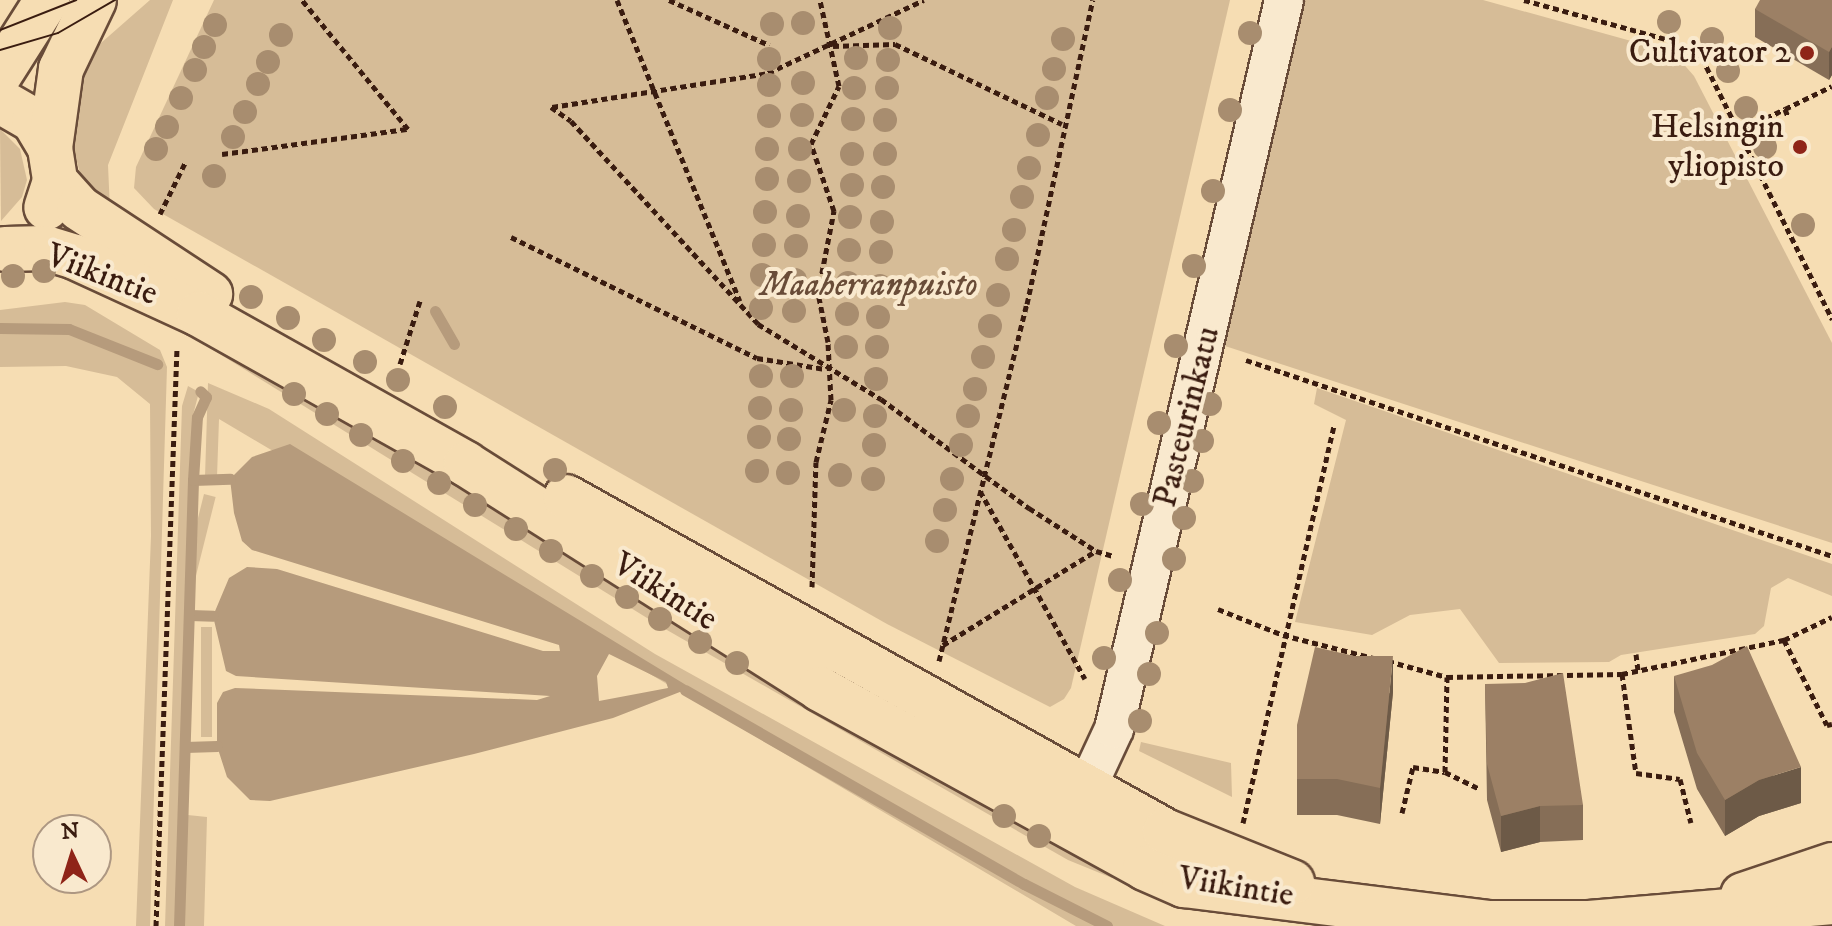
<!DOCTYPE html>
<style>
body{margin:0}
#map{position:relative;width:1832px;height:926px;overflow:hidden;background:#f6ddb3;font-family:"IM FELL DW Pica",serif}
div>[style]{position:absolute}
.green>*{inset:0;background:#d6bc97;transform-origin:0 0}
.water>*{inset:0;background:#b69b7c}
.stream>*{height:11px;margin:-5.5px;padding:0 5.5px;transform-origin:5.5px;border-radius:5.5px;background:#b69b7c}
.path>*{height:5px;margin-top:-2.5px;transform-origin:0;background:repeating-linear-gradient(90deg,#3a1c10 0 6px,transparent 0 10px)}
.roads{filter:drop-shadow(2px 0 #694c39) drop-shadow(-2px 0 #694c39) drop-shadow(0 2px #694c39) drop-shadow(0 -2px #694c39)}
.minor>*{height:38px;margin:-19px;padding:0 19px;transform-origin:19px;border-radius:19px;background:#f9e9ce}
.primary>*{height:44px;margin:-22px;padding:0 22px;transform-origin:22px;border-radius:22px;background:#f6ddb3}
.tram>*{height:2px;margin:-1px;padding:0 1px;transform-origin:1px;border-radius:1px;background:#3a1c10}
.trees>*{width:24px;height:24px;margin:-12px;border-radius:50%;background:#a88d6f}
.wall>*{inset:0;background:#866e57}
.shaded-wall>*{inset:0;background:#6d5a47}
.building>*{inset:0;background:#9c8065}
.dots>*{width:22px;height:22px;translate:-50% -50%;box-sizing:border-box;border:4px solid #f9e9ce;border-radius:50%}
span{translate:-50% -50%;white-space:nowrap;text-align:center;line-height:1.15;-webkit-text-stroke:8px #f9e9ce;paint-order:stroke}
.poi-label{font-size:34px;color:#3a1c10}
.right{translate:-100% -50%;text-align:right}
.street-label{font-size:34px;color:#3a1c10}
.park-label{font-size:34px;color:#694c38;font-style:italic}
.north{position:absolute;left:32px;top:814px;width:80px;height:80px;box-sizing:border-box;background:#f9e9ce;border:2px solid #ad9782;border-radius:50%;rotate:356deg;font-size:22px;font-weight:700;line-height:32px;text-align:center;color:#3a1c10}
.north::after{content:'';display:block;margin:auto;width:28px;height:36px;background:#8f2418;clip-path:polygon(50% 0,100% 100%,50% 72%,0 100%)}
</style>
<div id="map">
<div class="green">
<i style="clip-path:polygon(150px 0,173px 0,108px 165px,110px 210px,81px 177px,65px 116px,93px 50px)"></i>
<i style="clip-path:polygon(214px 0,1230px 0,1071px 688px,1064px 699px,1050px 707px,887px 624px,154px 209px,134px 188px,136px 167px)"></i>
<i style="clip-path:polygon(1305px 0,1483px 0,1660px 49px,1680px 60px,1694px 76px,1832px 343px,1832px 543px,1225px 346px)"></i>
<i style="clip-path:polygon(0 129px,20px 149px,27px 180px,22px 197px,1px 221px)"></i>
<i style="clip-path:polygon(65px 302px,85px 305px,160px 350px,167px 367px,150px 926px,136px 926px,151px 536px,150px 404px,117px 377px,66px 366px,0 367px,0 310px)"></i>
<i style="clip-path:polygon(188px 325px,1116px 868px,1112px 878px,1068px 860px,660px 626px,184px 332px)"></i>
<i style="clip-path:polygon(208px 383px,269px 409px,655px 654px,1075px 887px,1165px 926px,1076px 926px,219px 419px,217px 477px,205px 477px)"></i>
<i style="clip-path:polygon(188px 386px,199px 392px,193px 415px,178px 814px,207px 817px,204px 926px,165px 926px,182px 406px)"></i>
<i style="clip-path:polygon(1317px 388px,1832px 564px,1832px 596px,1788px 578px,1771px 588px,1764px 626px,1755px 634px,1621px 655px,1609px 662px,1499px 663px,1460px 609px,1410px 615px,1372px 635px,1295px 622px,1346px 420px,1314px 404px)"></i>
<i style="left:204px;top:494px;width:12px;height:111px;rotate:14deg"></i>
<i style="left:201px;top:627px;width:11px;height:110px"></i>
<i style="clip-path:polygon(1141px 742px,1231px 763px,1232px 797px,1139px 751px)"></i>
</div>
<div class="water">
<i style="clip-path:polygon(evenodd,290px 444px,686px 685px,685px 690px,613px 718px,474px 754px,270px 801px,250px 800px,227px 777px,217px 746px,217px 703px,223px 692px,235px 688px,537px 700px,550px 696px,236px 676px,226px 671px,213px 616px,229px 578px,247px 567px,277px 569px,543px 651px,560px 651px,559px 645px,252px 550px,242px 541px,234px 513px,230px 479px,252px 457px,290px 444px,609px 654px,666px 682px,668px 688px,599px 701px,597px 676px,609px 654px)"></i>
</div>
<div class="stream">
<i style="left:435px;top:311px;width:38px;rotate:60deg"></i>
<i style="left:0;top:328px;width:69px;rotate:0.8deg"></i>
<i style="left:69px;top:329px;width:95px;rotate:21.7deg"></i>
<i style="left:193px;top:480px;width:37px;rotate:-2deg"></i>
<i style="left:190px;top:615px;width:23px;rotate:2deg"></i>
<i style="left:685px;top:690px;width:391px;rotate:29.8deg"></i>
<i style="left:1024px;top:884px;width:93px;rotate:26.8deg"></i>
<i style="left:185px;top:747px;width:32px;rotate:-2deg"></i>
<i style="left:179px;top:926px;width:446px;rotate:-88.2deg"></i>
<i style="left:193px;top:480px;width:63px;rotate:-86.4deg"></i>
<i style="left:197px;top:417px;width:22px;rotate:-66deg"></i>
<i style="left:206px;top:397px;width:8px;rotate:-135deg"></i>
</div>
<div class="path">
<i style="left:617px;top:0;width:325px;rotate:67.8deg"></i>
<i style="left:669px;top:0;width:110px;rotate:24.2deg"></i>
<i style="left:1524px;top:0;width:155px;rotate:15.4deg"></i>
<i style="left:1673px;top:41px;width:34px;rotate:30deg"></i>
<i style="left:1702px;top:58px;width:292px;rotate:63.5deg"></i>
<i style="left:833px;top:46px;width:62px;rotate:-1.8deg"></i>
<i style="left:895px;top:44px;width:185px;rotate:25.6deg"></i>
<i style="left:551px;top:107px;width:24px;rotate:35deg"></i>
<i style="left:571px;top:121px;width:276px;rotate:47.3deg"></i>
<i style="left:758px;top:324px;width:144px;rotate:31.4deg"></i>
<i style="left:881px;top:399px;width:184px;rotate:36.4deg"></i>
<i style="left:1029px;top:508px;width:80px;rotate:32.7deg"></i>
<i style="left:1096px;top:551px;width:19px;rotate:16deg"></i>
<i style="left:552px;top:107px;width:219px;rotate:-8.9deg"></i>
<i style="left:768px;top:73px;width:172px;rotate:-25.1deg"></i>
<i style="left:1785px;top:109px;width:52px;rotate:-26.1deg"></i>
<i style="left:1739px;top:131px;width:51px;rotate:-25.6deg"></i>
<i style="left:1785px;top:109px;width:9px;rotate:69deg"></i>
<i style="left:222px;top:154px;width:188px;rotate:-7.7deg"></i>
<i style="left:408px;top:129px;width:167px;rotate:-129.4deg"></i>
<i style="left:160px;top:214px;width:59px;rotate:-63.9deg"></i>
<i style="left:511px;top:237px;width:274px;rotate:26.2deg"></i>
<i style="left:757px;top:358px;width:69px;rotate:9.2deg"></i>
<i style="left:1246px;top:360px;width:618px;rotate:18.49deg"></i>
<i style="left:400px;top:364px;width:66px;rotate:-72.4deg"></i>
<i style="left:980px;top:491px;width:215px;rotate:60.8deg"></i>
<i style="left:812px;top:587px;width:125px;rotate:-88.2deg"></i>
<i style="left:816px;top:462px;width:64px;rotate:-76.4deg"></i>
<i style="left:831px;top:400px;width:58px;rotate:-93deg"></i>
<i style="left:828px;top:342px;width:50px;rotate:-101.5deg"></i>
<i style="left:818px;top:293px;width:84px;rotate:-79deg"></i>
<i style="left:834px;top:211px;width:71px;rotate:-108.9deg"></i>
<i style="left:811px;top:144px;width:64px;rotate:-64.2deg"></i>
<i style="left:839px;top:86px;width:88px;rotate:-102.5deg"></i>
<i style="left:1218px;top:609px;width:70px;rotate:21.8deg"></i>
<i style="left:1283px;top:635px;width:94px;rotate:14.2deg"></i>
<i style="left:1784px;top:640px;width:95px;rotate:63.2deg"></i>
<i style="left:1827px;top:725px;width:5px;rotate:-11deg"></i>
<i style="left:943px;top:645px;width:180px;rotate:-31.6deg"></i>
<i style="left:1636px;top:654px;width:17px;rotate:83deg"></i>
<i style="left:939px;top:661px;width:368px;rotate:-76.2deg"></i>
<i style="left:1027px;top:304px;width:311px;rotate:-77.8deg"></i>
<i style="left:1388px;top:661px;width:61px;rotate:15.2deg"></i>
<i style="left:1447px;top:677px;width:175px;rotate:-1deg"></i>
<i style="left:1622px;top:674px;width:166px;rotate:-11.9deg"></i>
<i style="left:1784px;top:640px;width:53px;rotate:-25.6deg"></i>
<i style="left:1622px;top:674px;width:100px;rotate:82deg"></i>
<i style="left:1636px;top:773px;width:44px;rotate:7.8deg"></i>
<i style="left:1680px;top:779px;width:45px;rotate:76deg"></i>
<i style="left:1445px;top:772px;width:95px;rotate:-88.8deg"></i>
<i style="left:1402px;top:813px;width:47px;rotate:-76.6deg"></i>
<i style="left:1413px;top:767px;width:32px;rotate:9deg"></i>
<i style="left:1445px;top:772px;width:37px;rotate:26deg"></i>
<i style="left:1243px;top:823px;width:407px;rotate:-77.1deg"></i>
<i style="left:156px;top:926px;width:579px;rotate:-87.92deg"></i>
</div>
<div class="roads">
<div class="minor">
<i style="left:1075px;top:813px;width:93px;rotate:-65.1deg"></i>
<i style="left:1114px;top:729px;width:749px;rotate:-76.87deg"></i>
</div>
<div class="primary">
<i style="left:0;top:74px;width:88px;rotate:-57.6deg"></i>
<i style="left:0;top:101px;width:39px;rotate:30deg"></i>
<i style="left:34px;top:121px;width:31px;rotate:59deg"></i>
<i style="left:50px;top:148px;width:33px;rotate:81deg"></i>
<i style="left:55px;top:181px;width:28px;rotate:108deg"></i>
<i style="left:50px;top:148px;width:80px;rotate:-82.1deg"></i>
<i style="left:61px;top:69px;width:76px;rotate:-64.4deg"></i>
<i style="left:55px;top:181px;width:36px;rotate:48deg"></i>
<i style="left:79px;top:208px;width:157px;rotate:33.3deg"></i>
<i style="left:5px;top:249px;width:41px;rotate:-1.4deg"></i>
<i style="left:46px;top:248px;width:30px;rotate:17deg"></i>
<i style="left:75px;top:257px;width:136px;rotate:24.7deg"></i>
<i style="left:199px;top:314px;width:306px;rotate:29.3deg"></i>
<i style="left:466px;top:464px;width:419px;rotate:32.4deg"></i>
<i style="left:820px;top:689px;width:371px;rotate:28.8deg"></i>
<i style="left:1145px;top:868px;width:43px;rotate:23.6deg"></i>
<i style="left:1184px;top:885px;width:308px;rotate:7.1deg"></i>
<i style="left:1490px;top:923px;width:99px"></i>
<i style="left:1589px;top:923px;width:244px;rotate:-4.9deg"></i>
<i style="left:566px;top:497px;width:686px;rotate:29.14deg"></i>
<i style="left:1165px;top:831px;width:137px;rotate:21.9deg"></i>
<i style="left:1743px;top:895px;width:94px;rotate:-18.6deg"></i>
</div>
</div>
<div class="tram">
<i style="left:0;top:30px;width:82px;rotate:-21.5deg"></i>
<i style="left:0;top:50px;width:60px;rotate:-16.3deg"></i>
<i style="left:58px;top:33px;width:66px;rotate:-30.1deg"></i>
</div>
<div class="trees">
<i style="left:1669px;top:22px"></i>
<i style="left:803px;top:23px"></i>
<i style="left:772px;top:24px"></i>
<i style="left:215px;top:25px"></i>
<i style="left:890px;top:28px"></i>
<i style="left:1250px;top:33px"></i>
<i style="left:281px;top:35px"></i>
<i style="left:1063px;top:39px"></i>
<i style="left:1712px;top:39px"></i>
<i style="left:204px;top:47px"></i>
<i style="left:856px;top:58px"></i>
<i style="left:769px;top:59px"></i>
<i style="left:888px;top:60px"></i>
<i style="left:268px;top:62px"></i>
<i style="left:1054px;top:69px"></i>
<i style="left:195px;top:70px"></i>
<i style="left:1728px;top:71px"></i>
<i style="left:803px;top:83px"></i>
<i style="left:258px;top:84px"></i>
<i style="left:769px;top:85px"></i>
<i style="left:854px;top:88px"></i>
<i style="left:887px;top:88px"></i>
<i style="left:181px;top:98px"></i>
<i style="left:1047px;top:98px"></i>
<i style="left:1746px;top:108px"></i>
<i style="left:1230px;top:110px"></i>
<i style="left:245px;top:112px"></i>
<i style="left:802px;top:115px"></i>
<i style="left:769px;top:116px"></i>
<i style="left:853px;top:119px"></i>
<i style="left:885px;top:120px"></i>
<i style="left:167px;top:127px"></i>
<i style="left:1038px;top:135px"></i>
<i style="left:233px;top:137px"></i>
<i style="left:1765px;top:147px"></i>
<i style="left:156px;top:149px"></i>
<i style="left:767px;top:149px"></i>
<i style="left:800px;top:149px"></i>
<i style="left:852px;top:154px"></i>
<i style="left:885px;top:154px"></i>
<i style="left:1029px;top:168px"></i>
<i style="left:214px;top:176px"></i>
<i style="left:767px;top:179px"></i>
<i style="left:799px;top:181px"></i>
<i style="left:852px;top:185px"></i>
<i style="left:883px;top:187px"></i>
<i style="left:1213px;top:191px"></i>
<i style="left:1022px;top:197px"></i>
<i style="left:765px;top:212px"></i>
<i style="left:798px;top:216px"></i>
<i style="left:850px;top:217px"></i>
<i style="left:882px;top:222px"></i>
<i style="left:1803px;top:225px"></i>
<i style="left:1014px;top:230px"></i>
<i style="left:764px;top:245px"></i>
<i style="left:796px;top:246px"></i>
<i style="left:849px;top:250px"></i>
<i style="left:881px;top:252px"></i>
<i style="left:1007px;top:259px"></i>
<i style="left:1194px;top:266px"></i>
<i style="left:44px;top:271px"></i>
<i style="left:762px;top:275px"></i>
<i style="left:13px;top:276px"></i>
<i style="left:795px;top:280px"></i>
<i style="left:848px;top:283px"></i>
<i style="left:880px;top:286px"></i>
<i style="left:998px;top:295px"></i>
<i style="left:251px;top:297px"></i>
<i style="left:761px;top:308px"></i>
<i style="left:794px;top:311px"></i>
<i style="left:847px;top:314px"></i>
<i style="left:878px;top:317px"></i>
<i style="left:288px;top:318px"></i>
<i style="left:990px;top:326px"></i>
<i style="left:324px;top:340px"></i>
<i style="left:1176px;top:346px"></i>
<i style="left:846px;top:347px"></i>
<i style="left:877px;top:347px"></i>
<i style="left:983px;top:357px"></i>
<i style="left:365px;top:362px"></i>
<i style="left:761px;top:376px"></i>
<i style="left:792px;top:376px"></i>
<i style="left:876px;top:379px"></i>
<i style="left:398px;top:380px"></i>
<i style="left:975px;top:389px"></i>
<i style="left:294px;top:394px"></i>
<i style="left:1210px;top:404px"></i>
<i style="left:445px;top:407px"></i>
<i style="left:760px;top:408px"></i>
<i style="left:791px;top:410px"></i>
<i style="left:844px;top:410px"></i>
<i style="left:327px;top:414px"></i>
<i style="left:875px;top:416px"></i>
<i style="left:968px;top:416px"></i>
<i style="left:1159px;top:423px"></i>
<i style="left:361px;top:435px"></i>
<i style="left:759px;top:437px"></i>
<i style="left:789px;top:439px"></i>
<i style="left:1202px;top:441px"></i>
<i style="left:874px;top:445px"></i>
<i style="left:961px;top:445px"></i>
<i style="left:403px;top:461px"></i>
<i style="left:555px;top:470px"></i>
<i style="left:757px;top:471px"></i>
<i style="left:788px;top:473px"></i>
<i style="left:840px;top:475px"></i>
<i style="left:873px;top:479px"></i>
<i style="left:952px;top:479px"></i>
<i style="left:1192px;top:481px"></i>
<i style="left:439px;top:483px"></i>
<i style="left:1142px;top:504px"></i>
<i style="left:475px;top:505px"></i>
<i style="left:945px;top:510px"></i>
<i style="left:1184px;top:518px"></i>
<i style="left:516px;top:529px"></i>
<i style="left:937px;top:541px"></i>
<i style="left:551px;top:551px"></i>
<i style="left:1174px;top:559px"></i>
<i style="left:592px;top:576px"></i>
<i style="left:1120px;top:580px"></i>
<i style="left:627px;top:597px"></i>
<i style="left:660px;top:619px"></i>
<i style="left:1157px;top:633px"></i>
<i style="left:700px;top:642px"></i>
<i style="left:1104px;top:658px"></i>
<i style="left:737px;top:663px"></i>
<i style="left:1149px;top:674px"></i>
<i style="left:1140px;top:721px"></i>
<i style="left:1004px;top:816px"></i>
<i style="left:1039px;top:836px"></i>
</div>
<div class="wall">
<i style="clip-path:polygon(1832px 0,1832px 75px,1829px 80px,1755px 37px,1755px 9px)"></i>
<i style="clip-path:polygon(1674px 676px,1801px 803px,1759px 816px,1725px 836px,1697px 789px,1674px 712px)"></i>
<i style="clip-path:polygon(1485px 684px,1583px 805px,1583px 840px,1540px 842px,1501px 852px,1487px 800px)"></i>
<i style="clip-path:polygon(1393px 692px,1380px 824px,1337px 815px,1297px 815px,1297px 725px)"></i>
</div>
<div class="shaded-wall">
<i style="clip-path:polygon(1832px 47px,1832px 75px,1829px 80px,1829px 52px)"></i>
<i style="clip-path:polygon(1393px 656px,1393px 692px,1380px 824px,1380px 788px)"></i>
<i style="clip-path:polygon(1801px 767px,1801px 803px,1759px 816px,1725px 836px,1725px 800px,1759px 780px)"></i>
<i style="clip-path:polygon(1540px 806px,1540px 842px,1501px 852px,1501px 816px)"></i>
</div>
<div class="building">
<i style="clip-path:polygon(1760px 0,1832px 0,1832px 47px,1829px 52px,1755px 9px)"></i>
<i style="clip-path:polygon(1747px 646px,1801px 767px,1759px 780px,1725px 800px,1697px 753px,1674px 676px,1712px 665px)"></i>
<i style="clip-path:polygon(1315px 647px,1354px 656px,1393px 656px,1380px 788px,1337px 779px,1297px 779px,1297px 725px)"></i>
<i style="clip-path:polygon(1563px 673px,1583px 805px,1540px 806px,1501px 816px,1487px 764px,1485px 684px,1525px 683px)"></i>
</div>
<div class="dots">
<i style="left:1807px;top:53px;background:#8f2418"></i>
<i style="left:1800px;top:147px;background:#8f2418"></i>
</div>
<div class="poi-label">
<span class="right" style="left:1791px;top:53px">Cultivator 2</span>
<span class="right" style="left:1784px;top:147px">Helsingin<br>yliopisto</span>
</div>
<div class="street-label">
<span style="left:102px;top:275px;rotate:21deg">Viikintie</span>
<span style="left:1187px;top:417px;rotate:-76deg">Pasteurinkatu</span>
<span style="left:665px;top:592px;rotate:32deg">Viikintie</span>
<span style="left:1236px;top:887px;rotate:9deg">Viikintie</span>
</div>
<div class="park-label">
<span style="left:869px;top:286px">Maaherranpuisto</span>
</div>
<div class="north">N</div>
</div>
